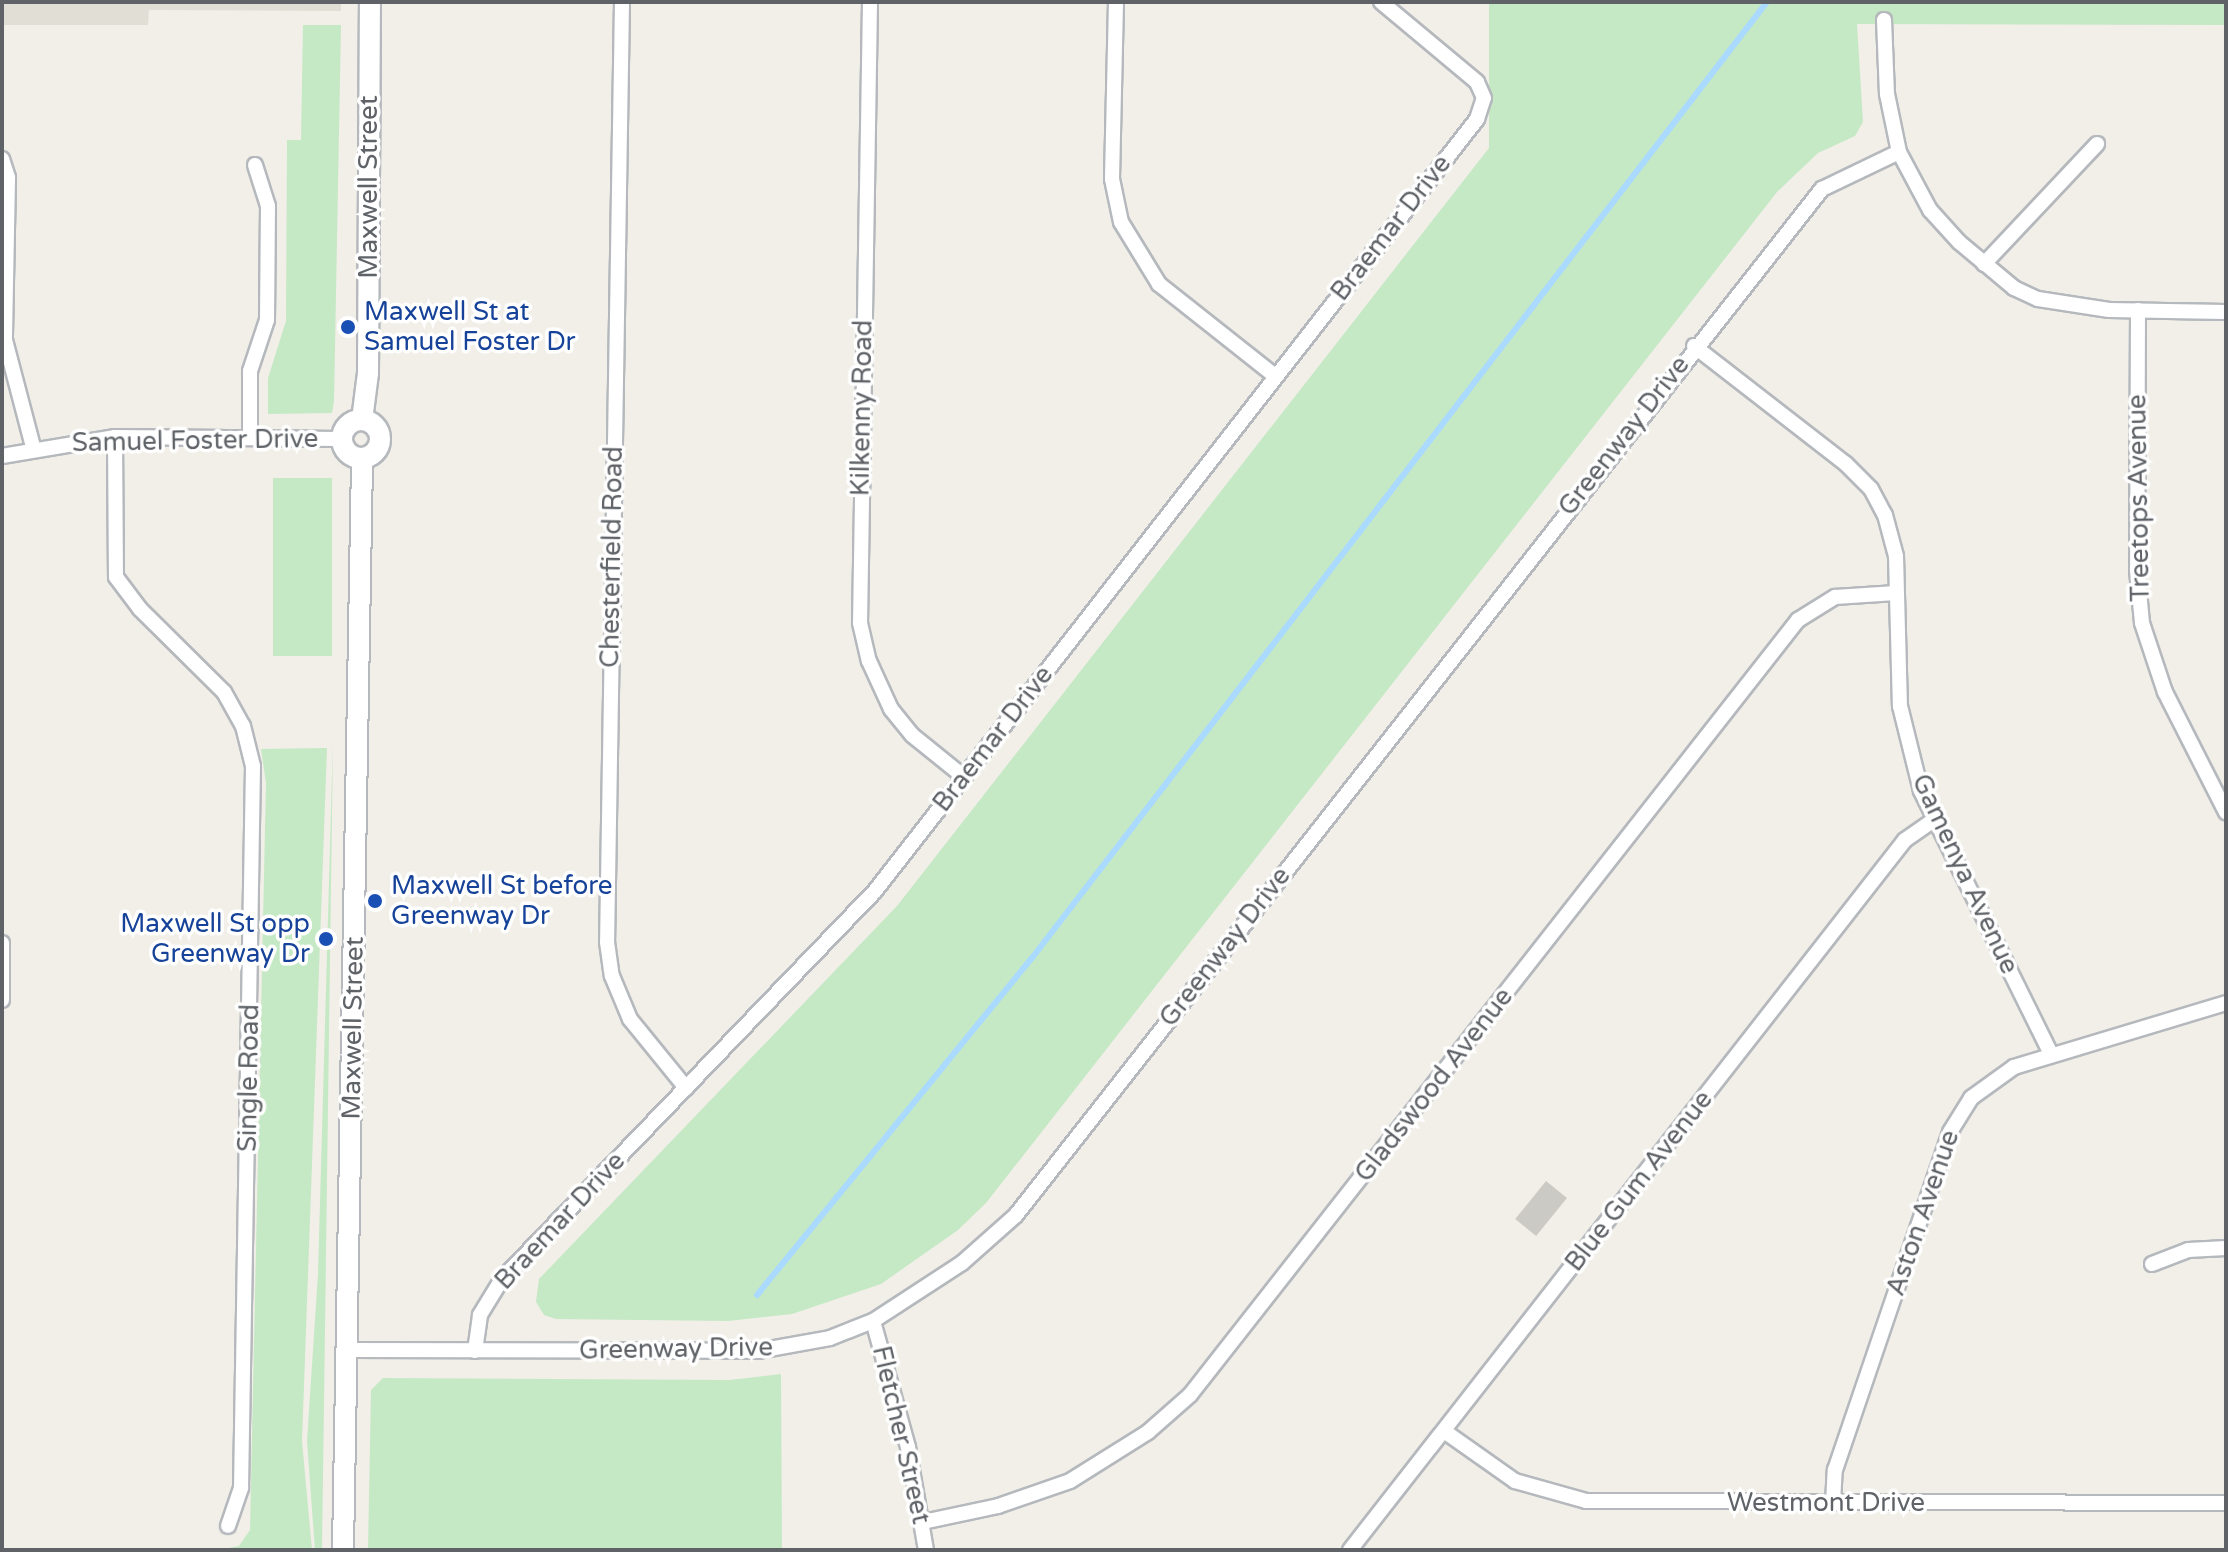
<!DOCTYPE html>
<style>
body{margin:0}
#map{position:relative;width:2228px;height:1552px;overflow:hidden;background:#f1efe8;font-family:"Varela Round",sans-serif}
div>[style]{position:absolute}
.education>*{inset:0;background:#e1ded6}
.green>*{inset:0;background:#c5e8c5;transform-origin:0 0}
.stream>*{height:6px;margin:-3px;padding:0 3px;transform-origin:3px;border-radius:3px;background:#aadaff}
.building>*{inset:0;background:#cccac5;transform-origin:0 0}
.roads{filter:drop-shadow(2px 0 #b5b8bc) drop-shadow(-2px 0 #b5b8bc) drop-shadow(0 2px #b5b8bc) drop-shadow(0 -2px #b5b8bc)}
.street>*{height:14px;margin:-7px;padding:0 7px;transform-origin:7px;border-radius:7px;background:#fff}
.secondary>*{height:20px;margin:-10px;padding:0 10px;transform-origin:10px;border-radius:10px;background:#fff}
.secondary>.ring{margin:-10px;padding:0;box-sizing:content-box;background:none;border:20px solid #fff;border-radius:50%}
.dots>*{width:22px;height:22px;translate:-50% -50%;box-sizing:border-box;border:4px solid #fff;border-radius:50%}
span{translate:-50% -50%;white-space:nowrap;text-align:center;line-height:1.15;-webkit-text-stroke:7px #fff;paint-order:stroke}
.street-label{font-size:26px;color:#5f6368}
.transit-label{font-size:26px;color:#164399}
.left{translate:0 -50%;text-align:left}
.right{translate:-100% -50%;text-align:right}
.frame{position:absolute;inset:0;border:4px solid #5f6368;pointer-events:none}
</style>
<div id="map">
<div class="education">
<i style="clip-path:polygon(2px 2px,341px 2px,341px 11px,149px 10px,148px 25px,2px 25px)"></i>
</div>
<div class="green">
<i style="clip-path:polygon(1489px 2px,2226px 2px,2226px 25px,1857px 24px,1863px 122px,1855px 136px,1818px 153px,1777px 192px,986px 1203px,958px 1230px,881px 1284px,792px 1314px,728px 1321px,556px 1319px,544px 1315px,536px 1302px,539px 1279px,897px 906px,1489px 148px)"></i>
<i style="clip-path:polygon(303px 25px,341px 25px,334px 401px,332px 413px,268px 414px,268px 378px,286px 321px,287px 140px,301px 140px)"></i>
<i style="left:273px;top:478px;width:59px;height:178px"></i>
<i style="clip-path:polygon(333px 739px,322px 1550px,315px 1550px,307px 1441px,318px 1274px)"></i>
<i style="clip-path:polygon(327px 748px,302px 1441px,312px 1550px,218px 1550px,239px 1546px,250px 1530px,266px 783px,261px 749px)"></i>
<i style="clip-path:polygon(781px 1374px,782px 1550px,368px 1550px,371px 1390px,383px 1378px,730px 1380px)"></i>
</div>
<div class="stream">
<i style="left:757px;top:1295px;width:435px;rotate:-50.8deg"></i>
<i style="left:1032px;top:958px;width:1206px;rotate:-52.45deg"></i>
</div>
<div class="building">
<i style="left:1546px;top:1181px;width:27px;height:49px;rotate:39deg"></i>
</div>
<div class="roads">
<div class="street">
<i style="left:622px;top:2px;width:940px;rotate:90.91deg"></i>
<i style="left:607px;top:942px;width:34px;rotate:82deg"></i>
<i style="left:612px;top:976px;width:47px;rotate:67.3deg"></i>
<i style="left:630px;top:1019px;width:89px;rotate:50.9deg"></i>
<i style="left:870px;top:2px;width:621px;rotate:90.92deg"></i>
<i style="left:860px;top:623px;width:39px;rotate:77deg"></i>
<i style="left:869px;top:661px;width:53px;rotate:65.4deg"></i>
<i style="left:891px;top:709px;width:33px;rotate:51deg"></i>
<i style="left:912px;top:735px;width:67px;rotate:38.9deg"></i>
<i style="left:1116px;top:2px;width:177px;rotate:91.3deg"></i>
<i style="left:1112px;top:179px;width:44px;rotate:78.2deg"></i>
<i style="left:1121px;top:222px;width:73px;rotate:58.5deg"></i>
<i style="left:1159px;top:284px;width:148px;rotate:38.4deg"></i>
<i style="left:1884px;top:20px;width:74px;rotate:87.7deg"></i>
<i style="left:1887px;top:94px;width:59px;rotate:78.3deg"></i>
<i style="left:1899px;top:152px;width:66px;rotate:61.9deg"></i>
<i style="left:1930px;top:210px;width:43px;rotate:47.8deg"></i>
<i style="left:1959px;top:242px;width:72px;rotate:39.9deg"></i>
<i style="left:2014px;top:288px;width:26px;rotate:25deg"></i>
<i style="left:2038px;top:299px;width:72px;rotate:8.8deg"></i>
<i style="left:2109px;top:310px;width:117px;rotate:1deg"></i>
<i style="left:2px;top:159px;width:20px;rotate:72deg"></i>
<i style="left:8px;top:178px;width:162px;rotate:91.1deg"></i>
<i style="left:5px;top:340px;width:111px;rotate:75.3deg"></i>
<i style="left:1984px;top:264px;width:165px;rotate:-46.7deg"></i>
<i style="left:2138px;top:310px;width:260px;rotate:90.2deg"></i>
<i style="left:2137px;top:570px;width:53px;rotate:84.6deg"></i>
<i style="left:2142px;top:623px;width:73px;rotate:71.6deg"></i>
<i style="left:2165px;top:692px;width:135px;rotate:63.1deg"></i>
<i style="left:1694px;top:346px;width:192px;rotate:37.8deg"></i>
<i style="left:1846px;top:464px;width:35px;rotate:45deg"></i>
<i style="left:1871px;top:489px;width:30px;rotate:62deg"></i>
<i style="left:1885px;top:515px;width:42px;rotate:75deg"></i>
<i style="left:1896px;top:556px;width:150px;rotate:88.5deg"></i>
<i style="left:1900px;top:706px;width:88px;rotate:76.1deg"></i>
<i style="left:1921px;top:791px;width:293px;rotate:63.7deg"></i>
<i style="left:115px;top:437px;width:140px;rotate:89.6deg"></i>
<i style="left:116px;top:577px;width:40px;rotate:53deg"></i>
<i style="left:140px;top:609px;width:118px;rotate:44.7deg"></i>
<i style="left:224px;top:692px;width:39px;rotate:61deg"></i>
<i style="left:243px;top:726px;width:41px;rotate:76deg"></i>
<i style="left:253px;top:766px;width:722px;rotate:90.95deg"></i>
<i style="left:241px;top:1488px;width:40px;rotate:108.9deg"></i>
<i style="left:250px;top:438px;width:67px;rotate:-90deg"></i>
<i style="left:250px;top:371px;width:54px;rotate:-71.6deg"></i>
<i style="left:267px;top:320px;width:114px;rotate:-89.5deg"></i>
<i style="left:268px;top:206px;width:43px;rotate:-107.6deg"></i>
<i style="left:2px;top:456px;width:115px;rotate:-9.5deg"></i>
<i style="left:115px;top:437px;width:227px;rotate:0.5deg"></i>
<i style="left:2px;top:943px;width:57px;rotate:90deg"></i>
<i style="left:2152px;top:1264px;width:39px;rotate:-21deg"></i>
<i style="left:2188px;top:1250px;width:38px;rotate:-3deg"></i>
<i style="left:873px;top:1321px;width:131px;rotate:74.5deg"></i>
<i style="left:908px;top:1447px;width:105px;rotate:80.1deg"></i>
<i style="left:346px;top:1350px;width:412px;rotate:0.1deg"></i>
<i style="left:758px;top:1351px;width:73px;rotate:-10.2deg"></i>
<i style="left:830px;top:1338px;width:46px;rotate:-21.6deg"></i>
<i style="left:873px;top:1321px;width:106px;rotate:-33.1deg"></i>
<i style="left:962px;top:1263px;width:72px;rotate:-41.6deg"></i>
<i style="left:1016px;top:1215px;width:1305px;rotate:-51.85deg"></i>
<i style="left:1822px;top:189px;width:85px;rotate:-25.7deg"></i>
<i style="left:475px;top:1351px;width:36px;rotate:-82deg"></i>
<i style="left:480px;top:1315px;width:42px;rotate:-58.6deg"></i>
<i style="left:502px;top:1279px;width:538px;rotate:-46.13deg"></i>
<i style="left:875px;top:891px;width:979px;rotate:-52.05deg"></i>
<i style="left:1477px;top:119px;width:22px;rotate:-72deg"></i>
<i style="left:1484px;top:98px;width:17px;rotate:-114deg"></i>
<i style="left:1477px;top:82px;width:125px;rotate:-140.2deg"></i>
<i style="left:1444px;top:1431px;width:87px;rotate:35.2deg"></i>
<i style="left:1515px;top:1481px;width:74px;rotate:15.7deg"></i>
<i style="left:1586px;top:1501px;width:640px;rotate:0.18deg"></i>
<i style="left:1833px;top:1503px;width:33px;rotate:-87deg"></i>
<i style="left:1835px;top:1470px;width:357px;rotate:-71.2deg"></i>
<i style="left:1950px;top:1132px;width:40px;rotate:-58deg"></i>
<i style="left:1971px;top:1098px;width:53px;rotate:-35.8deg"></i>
<i style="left:2014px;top:1067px;width:221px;rotate:-16.8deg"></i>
<i style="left:923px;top:1522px;width:77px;rotate:-12deg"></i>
<i style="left:998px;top:1506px;width:76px;rotate:-19.1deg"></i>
<i style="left:1070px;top:1481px;width:92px;rotate:-32.1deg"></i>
<i style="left:1148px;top:1432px;width:56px;rotate:-41.4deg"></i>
<i style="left:1190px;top:1395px;width:985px;rotate:-51.89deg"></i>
<i style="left:1798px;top:620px;width:44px;rotate:-31.9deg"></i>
<i style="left:1835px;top:597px;width:61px;rotate:-3.8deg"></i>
<i style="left:1350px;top:1550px;width:901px;rotate:-51.99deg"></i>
<i style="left:1905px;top:840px;width:35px;rotate:-35deg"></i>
</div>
<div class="secondary">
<i style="left:362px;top:420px;width:47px;rotate:-82.7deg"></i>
<i style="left:368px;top:373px;width:371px;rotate:-89.7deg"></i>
<i class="ring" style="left:342px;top:420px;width:18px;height:18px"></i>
<i style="left:343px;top:1550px;width:1092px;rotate:-89deg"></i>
</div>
</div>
<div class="dots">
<i style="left:348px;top:327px;background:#1a4fb4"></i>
<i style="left:375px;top:901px;background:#1a4fb4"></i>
<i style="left:326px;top:939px;background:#1a4fb4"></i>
</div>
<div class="street-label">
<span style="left:369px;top:187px;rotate:-90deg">Maxwell Street</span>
<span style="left:1391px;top:228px;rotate:-52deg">Braemar Drive</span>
<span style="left:862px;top:408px;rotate:-89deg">Kilkenny Road</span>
<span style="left:1624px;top:436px;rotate:-52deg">Greenway Drive</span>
<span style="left:195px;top:441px;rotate:-1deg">Samuel Foster Drive</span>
<span style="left:2139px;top:498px;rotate:-91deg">Treetops Avenue</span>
<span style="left:612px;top:557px;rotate:-89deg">Chesterfield Road</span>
<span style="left:993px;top:739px;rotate:-52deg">Braemar Drive</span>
<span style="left:1965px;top:874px;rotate:65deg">Gamenya Avenue</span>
<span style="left:1225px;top:947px;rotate:-52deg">Greenway Drive</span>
<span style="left:353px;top:1028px;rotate:-89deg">Maxwell Street</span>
<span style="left:249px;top:1078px;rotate:-89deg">Single Road</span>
<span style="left:1434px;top:1085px;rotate:-52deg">Gladswood Avenue</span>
<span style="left:1639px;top:1181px;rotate:-52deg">Blue Gum Avenue</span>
<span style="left:1923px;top:1213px;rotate:-71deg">Aston Avenue</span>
<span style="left:560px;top:1221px;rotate:-47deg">Braemar Drive</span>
<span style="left:676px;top:1349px;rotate:-1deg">Greenway Drive</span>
<span style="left:901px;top:1435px;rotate:77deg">Fletcher Street</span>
<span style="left:1826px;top:1503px">Westmont Drive</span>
</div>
<div class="transit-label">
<span class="left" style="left:364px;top:327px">Maxwell St at<br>Samuel Foster Dr</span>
<span class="left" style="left:391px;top:901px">Maxwell St before<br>Greenway Dr</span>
<span class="right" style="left:310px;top:939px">Maxwell St opp<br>Greenway Dr</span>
</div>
<div class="frame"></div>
</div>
